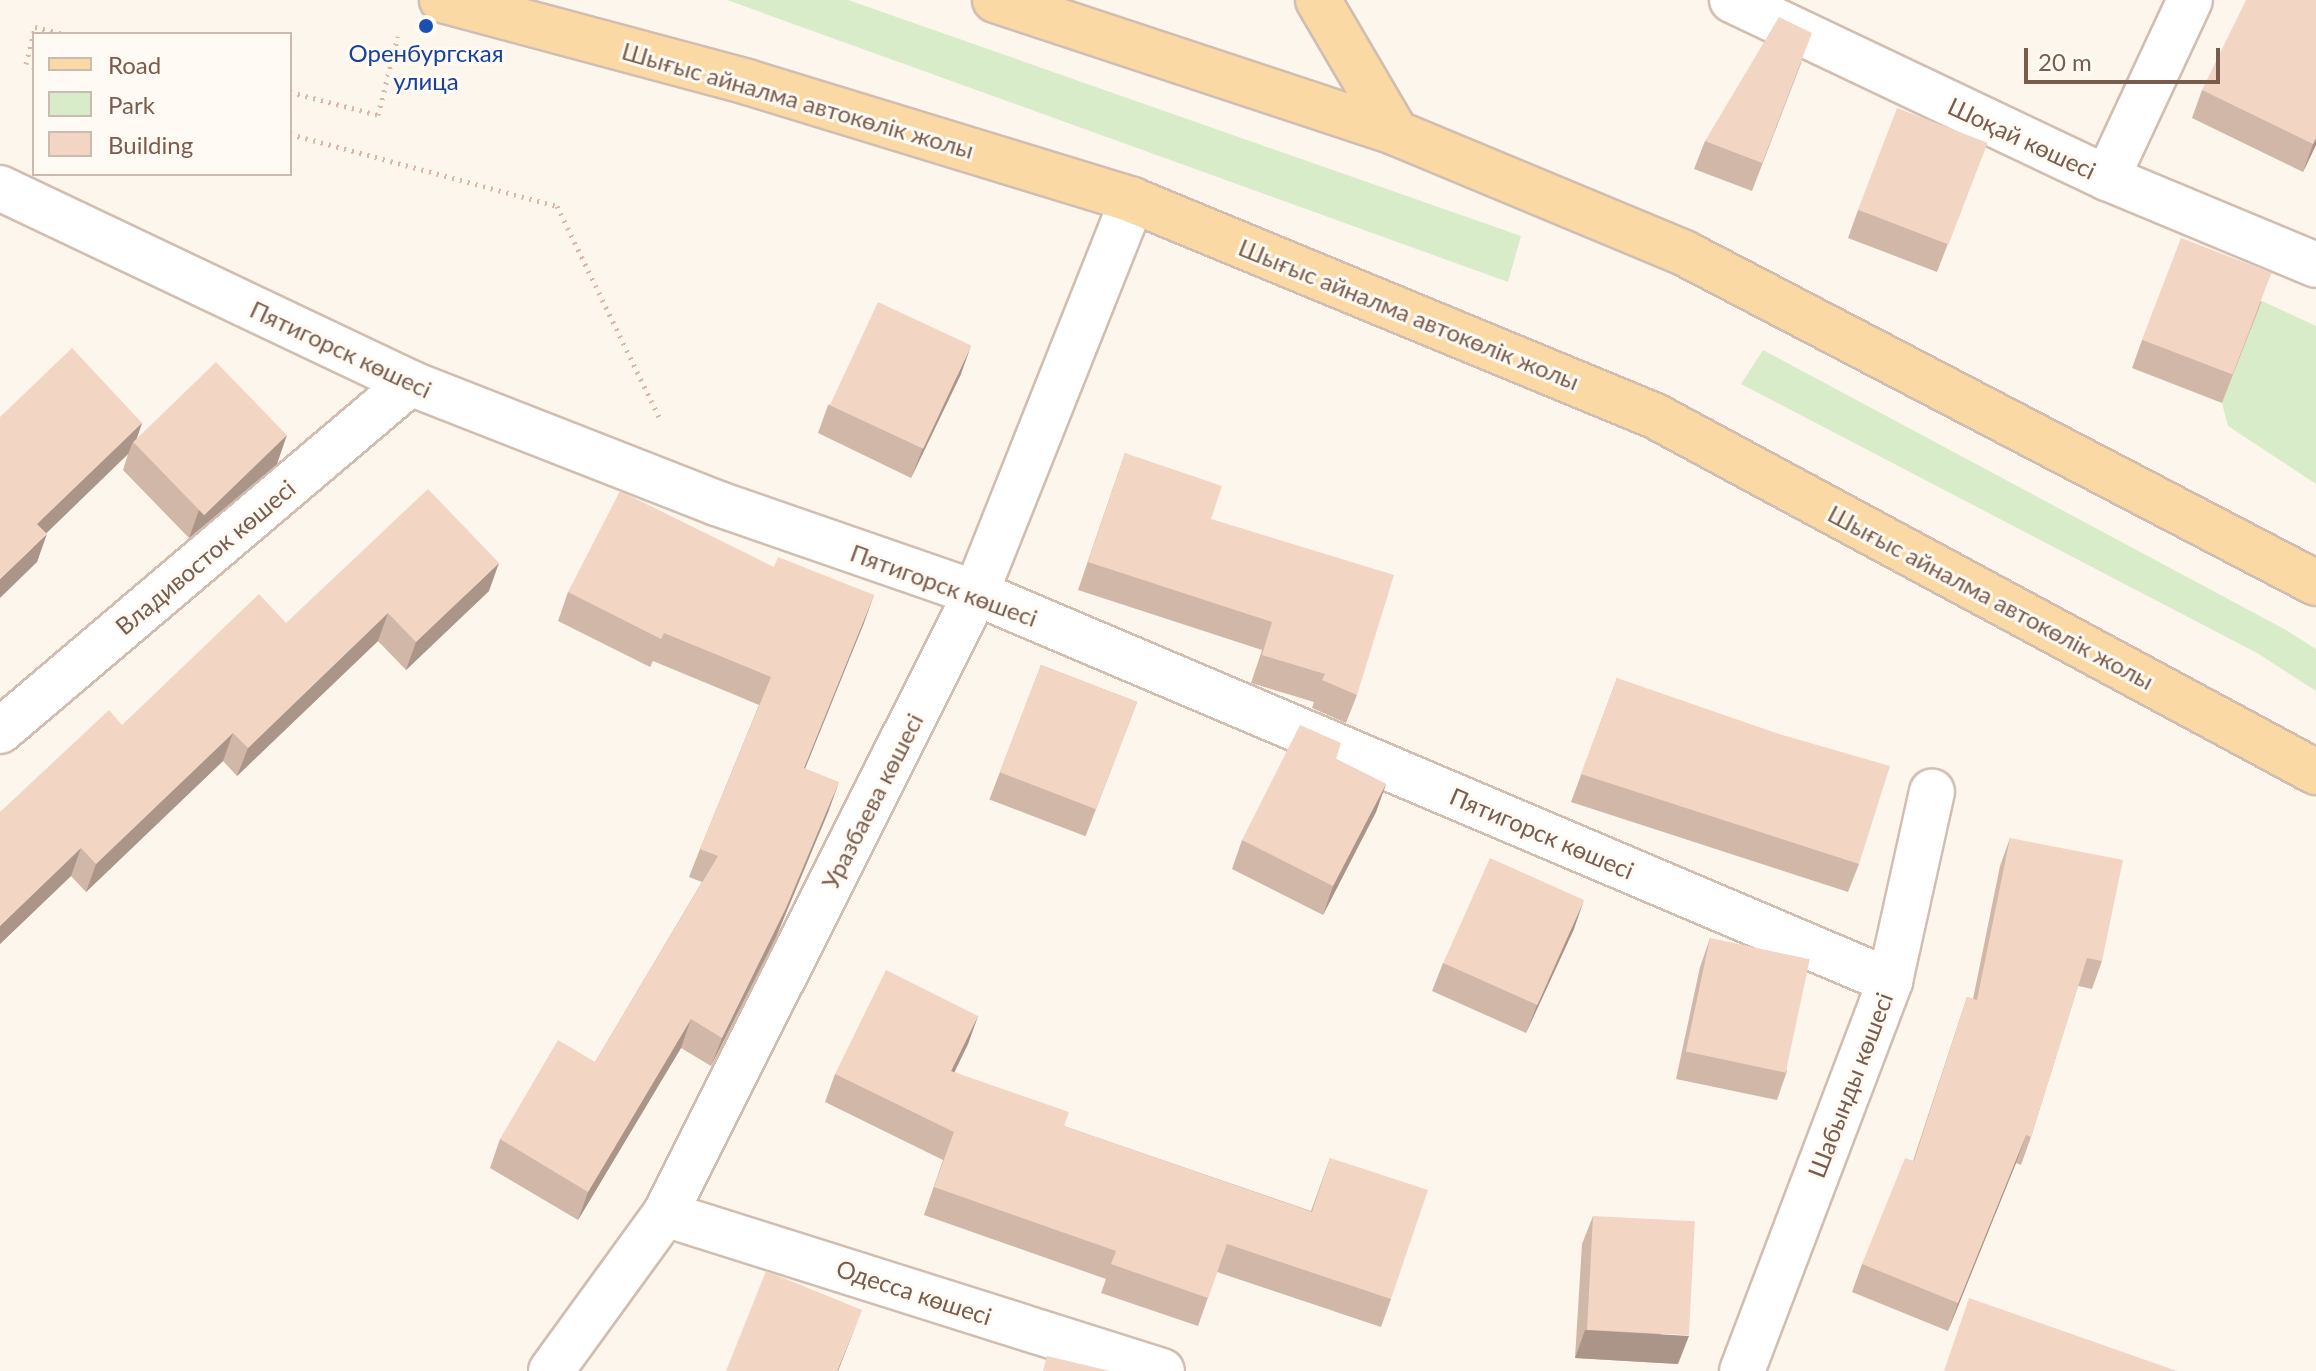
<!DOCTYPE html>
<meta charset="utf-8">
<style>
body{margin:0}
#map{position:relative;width:2316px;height:1371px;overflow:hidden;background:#fdf6ec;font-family:Lato,sans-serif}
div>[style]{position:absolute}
.green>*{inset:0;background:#d8ecc9}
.path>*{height:5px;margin-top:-2.5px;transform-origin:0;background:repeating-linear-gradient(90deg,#d9b8a5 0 2px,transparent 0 8px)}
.roads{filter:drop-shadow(2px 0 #d1beb0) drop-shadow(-2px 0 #d1beb0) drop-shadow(0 2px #d1beb0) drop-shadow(0 -2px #d1beb0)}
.minor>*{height:44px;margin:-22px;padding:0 22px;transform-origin:22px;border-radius:22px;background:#fff}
.major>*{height:44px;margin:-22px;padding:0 22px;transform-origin:22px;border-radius:22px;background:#fbd9a5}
.wall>*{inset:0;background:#d1b7a8;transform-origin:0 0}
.shaded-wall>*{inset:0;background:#aa9588}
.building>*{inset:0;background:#f3d5c3;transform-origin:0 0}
.dots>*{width:22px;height:22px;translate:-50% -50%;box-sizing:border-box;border:4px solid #fffaf3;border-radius:50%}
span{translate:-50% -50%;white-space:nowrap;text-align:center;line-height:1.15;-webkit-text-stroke:6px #fffaf3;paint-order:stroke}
.transit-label{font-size:24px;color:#164399}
.street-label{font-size:24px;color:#7a5c4d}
.legend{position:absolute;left:32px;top:32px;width:260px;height:144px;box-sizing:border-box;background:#fffaf3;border:2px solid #cabbb1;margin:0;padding:10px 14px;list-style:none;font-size:24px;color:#7a5c4d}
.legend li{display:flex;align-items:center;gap:16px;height:40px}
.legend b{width:40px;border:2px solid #cabbb1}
.scale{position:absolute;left:2024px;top:48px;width:196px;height:36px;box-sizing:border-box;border:4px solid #7a5c4d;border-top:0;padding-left:10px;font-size:24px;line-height:28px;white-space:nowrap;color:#7a5c4d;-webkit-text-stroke:6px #fffaf3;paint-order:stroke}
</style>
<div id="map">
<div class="green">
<i style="clip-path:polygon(727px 0,848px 0,1521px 236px,1508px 282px)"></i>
<i style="clip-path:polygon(2262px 301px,2316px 326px,2316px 484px,2228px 426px,2222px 403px)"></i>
<i style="clip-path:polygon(1763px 350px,2286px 630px,2316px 649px,2316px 691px,2257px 653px,1741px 384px)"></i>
</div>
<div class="path">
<i style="left:34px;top:66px;width:8px;rotate:-166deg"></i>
<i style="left:26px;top:64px;width:38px;rotate:-76deg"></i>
<i style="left:35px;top:27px;width:30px;rotate:14deg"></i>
<i style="left:290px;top:92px;width:91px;rotate:14.6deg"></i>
<i style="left:378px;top:115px;width:81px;rotate:-75.8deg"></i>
<i style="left:290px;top:134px;width:277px;rotate:15.1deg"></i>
<i style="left:557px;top:206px;width:239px;rotate:64.2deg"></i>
</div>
<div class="roads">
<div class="minor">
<i style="left:1732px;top:0;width:415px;rotate:25.4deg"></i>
<i style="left:2107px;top:178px;width:226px;rotate:22.6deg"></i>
<i style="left:2107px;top:178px;width:196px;rotate:-65deg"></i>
<i style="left:0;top:188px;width:454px;rotate:25.4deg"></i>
<i style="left:410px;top:383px;width:329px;rotate:21.4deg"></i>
<i style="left:716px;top:503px;width:275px;rotate:19.1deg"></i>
<i style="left:976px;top:593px;width:993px;rotate:23deg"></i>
<i style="left:0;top:731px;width:538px;rotate:-40.32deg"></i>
<i style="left:665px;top:1214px;width:521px;rotate:17.53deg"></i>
<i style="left:551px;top:1371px;width:194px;rotate:-54deg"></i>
<i style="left:665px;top:1214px;width:695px;rotate:-63.4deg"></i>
<i style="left:976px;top:593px;width:423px;rotate:-68.3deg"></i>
<i style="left:1742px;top:1371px;width:417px;rotate:-69.2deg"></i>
<i style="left:1890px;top:981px;width:194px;rotate:-77.5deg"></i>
</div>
<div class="major">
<i style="left:442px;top:0;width:316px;rotate:15deg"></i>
<i style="left:747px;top:82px;width:403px;rotate:17deg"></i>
<i style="left:1132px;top:200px;width:566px;rotate:22.44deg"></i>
<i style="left:1655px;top:416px;width:751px;rotate:28.31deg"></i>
<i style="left:995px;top:0;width:422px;rotate:18.3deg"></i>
<i style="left:1396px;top:133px;width:312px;rotate:22.6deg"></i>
<i style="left:1684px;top:253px;width:713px;rotate:27.57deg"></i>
<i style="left:1318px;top:0;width:154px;rotate:59.6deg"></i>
</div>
</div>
<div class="wall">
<i style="clip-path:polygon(2316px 0,2316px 145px,2303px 172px,2192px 118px,2202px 90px)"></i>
<i style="clip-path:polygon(1802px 61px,1752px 191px,1694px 169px,1705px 141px)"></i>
<i style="clip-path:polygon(1987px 143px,1937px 272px,1848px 238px,1858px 210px)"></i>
<i style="clip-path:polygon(2262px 301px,2222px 403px,2132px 368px,2142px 340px)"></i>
<i style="clip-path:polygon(961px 374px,911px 478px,818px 433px,828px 405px)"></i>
<i style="clip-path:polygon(0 417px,142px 423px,137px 438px,277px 464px,189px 538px,123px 470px,128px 454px,46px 533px,37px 562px)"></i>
<i style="clip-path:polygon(1125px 453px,1211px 519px,1357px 695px,1346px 723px,1312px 708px,1314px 702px,1251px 683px,1262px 650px,1078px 590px)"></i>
<i style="clip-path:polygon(774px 567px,874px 595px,805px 768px,829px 810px,776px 937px,711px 1066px,681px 1048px,578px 1220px,490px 1168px,500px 1139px,595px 1062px,702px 882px,689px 877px,700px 849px,759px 705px,653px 661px,650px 667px,558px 621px,568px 592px)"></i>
<i style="clip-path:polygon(489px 591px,406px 670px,378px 641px,237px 776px,223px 761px,86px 892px,71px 876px,0 944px,0 812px,122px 725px,286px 623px)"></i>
<i style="left:1041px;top:665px;width:103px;height:144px;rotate:21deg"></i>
<i style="clip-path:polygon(1617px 678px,1859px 864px,1848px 892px,1571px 802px)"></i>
<i style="clip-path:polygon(1336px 759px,1386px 784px,1376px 812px,1323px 915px,1232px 869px,1242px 840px)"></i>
<i style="clip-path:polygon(2010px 838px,2102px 961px,2092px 989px,2078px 986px,2031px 1137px,2021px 1165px,2016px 1163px,1948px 1331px,1852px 1292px,1862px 1264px,1913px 1161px,1967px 997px,1973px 999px,2000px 866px)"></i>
<i style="clip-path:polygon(1574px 929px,1526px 1033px,1432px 991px,1443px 963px)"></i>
<i style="clip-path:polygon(1710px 938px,1787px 1071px,1777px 1100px,1676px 1079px,1700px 967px)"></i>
<i style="clip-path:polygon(978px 1016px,968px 1044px,954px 1072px,1064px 1126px,1311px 1211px,1330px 1158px,1391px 1299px,1381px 1327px,1217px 1272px,1198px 1326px,1101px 1293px,1106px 1279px,924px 1215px,943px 1160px,825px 1102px,835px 1074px)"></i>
<i style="clip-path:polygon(1593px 1216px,1678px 1364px,1575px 1358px,1582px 1244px)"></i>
</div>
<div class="shaded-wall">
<i style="clip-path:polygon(2316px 138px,2316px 145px,2303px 172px,2313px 144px)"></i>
<i style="clip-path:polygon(971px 346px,961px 374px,911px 478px,922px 450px)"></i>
<i style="clip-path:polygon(142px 423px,135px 443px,133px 442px,128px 454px,27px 552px,37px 524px)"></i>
<i style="clip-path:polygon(287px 435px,277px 464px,189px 538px,199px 510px)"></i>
<i style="clip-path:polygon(47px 534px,37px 562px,0 598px,0 579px)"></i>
<i style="clip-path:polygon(499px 563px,489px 591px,406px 670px,416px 642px)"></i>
<i style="clip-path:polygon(874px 595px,864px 623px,794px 796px,804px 768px)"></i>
<i style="clip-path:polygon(388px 613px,378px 641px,237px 776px,248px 748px)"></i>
<i style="clip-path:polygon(233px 733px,223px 761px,86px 892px,96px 864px)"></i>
<i style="clip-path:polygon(839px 782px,829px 810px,776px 937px,711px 1066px,722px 1038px)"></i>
<i style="clip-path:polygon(1386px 784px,1376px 812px,1323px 915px,1333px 886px)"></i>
<i style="clip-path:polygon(81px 848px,71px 876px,0 944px,0 926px)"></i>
<i style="clip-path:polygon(1584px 900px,1574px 929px,1526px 1033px,1537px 1005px)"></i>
<i style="clip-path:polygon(978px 1016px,968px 1044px,941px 1100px,951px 1071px)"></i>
<i style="clip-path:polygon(691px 1019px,681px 1048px,578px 1220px,588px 1192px)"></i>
<i style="clip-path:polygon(2026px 1135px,2016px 1163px,1948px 1331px,1958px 1303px)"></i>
<i style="clip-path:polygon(862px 1310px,838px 1371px,837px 1371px)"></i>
<i style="clip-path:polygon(1585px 1330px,1689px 1336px,1678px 1364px,1575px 1358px)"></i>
</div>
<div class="building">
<i style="clip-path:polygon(2246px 0,2316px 0,2316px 138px,2313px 144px,2202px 90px)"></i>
<i style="clip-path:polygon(1779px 17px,1812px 33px,1762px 163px,1705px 141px)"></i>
<i style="left:1897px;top:108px;width:97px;height:109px;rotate:21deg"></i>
<i style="left:2181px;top:238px;width:97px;height:109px;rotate:21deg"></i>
<i style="left:878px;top:302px;width:103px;height:114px;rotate:25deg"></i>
<i style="clip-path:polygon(72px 348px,142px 423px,37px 524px,47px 534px,0 579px,0 417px)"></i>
<i style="left:216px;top:362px;width:102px;height:115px;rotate:46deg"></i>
<i style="clip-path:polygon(1125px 453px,1222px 486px,1211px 519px,1394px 575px,1357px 695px,1322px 680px,1325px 674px,1262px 655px,1272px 622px,1088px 562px)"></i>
<i style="clip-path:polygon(428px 489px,499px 563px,416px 642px,388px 613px,248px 748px,233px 733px,96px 864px,81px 848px,0 926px,0 812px,109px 710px,122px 725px,259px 594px,286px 623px)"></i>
<i style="clip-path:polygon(620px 491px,774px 567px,778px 557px,874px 595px,804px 768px,839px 782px,786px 908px,722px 1038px,691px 1019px,588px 1192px,500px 1139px,558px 1040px,595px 1062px,718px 856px,700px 849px,771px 677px,664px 633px,661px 639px,568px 592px)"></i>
<i style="left:1041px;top:665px;width:103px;height:115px;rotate:21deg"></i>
<i style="clip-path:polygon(1617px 678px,1779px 734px,1890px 766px,1859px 864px,1581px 774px)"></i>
<i style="clip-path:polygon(1300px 725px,1341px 743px,1336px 759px,1386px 784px,1333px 886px,1242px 840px)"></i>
<i style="clip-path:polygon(2010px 838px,2123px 860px,2102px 961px,2087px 958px,2031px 1137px,2026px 1135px,1958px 1303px,1862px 1264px,1905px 1158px,1914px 1161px,1967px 997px,1977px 1000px)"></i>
<i style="left:1490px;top:858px;width:103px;height:115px;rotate:24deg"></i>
<i style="left:1710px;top:938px;width:102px;height:116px;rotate:12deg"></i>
<i style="clip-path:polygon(886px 970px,978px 1016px,951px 1071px,1069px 1112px,1064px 1126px,1312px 1212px,1330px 1158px,1428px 1190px,1391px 1299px,1227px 1244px,1208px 1298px,1111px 1264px,1116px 1251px,934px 1187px,954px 1132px,835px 1074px)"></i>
<i style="left:1593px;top:1216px;width:102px;height:114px;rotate:3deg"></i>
<i style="clip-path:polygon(766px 1271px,862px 1310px,837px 1371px,726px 1371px)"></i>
<i style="clip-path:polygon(1969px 1298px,2177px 1371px,1944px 1371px)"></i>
<i style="clip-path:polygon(1047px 1356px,1110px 1371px,1043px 1371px)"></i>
</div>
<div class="dots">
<i style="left:426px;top:26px;background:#1a4fb4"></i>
</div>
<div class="transit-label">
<span style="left:426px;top:67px">Оренбургская<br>улица</span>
</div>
<div class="street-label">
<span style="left:798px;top:100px;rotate:16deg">Шығыс айналма автокөлік жолы</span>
<span style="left:2022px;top:138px;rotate:25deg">Шоқай көшесі</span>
<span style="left:1409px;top:314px;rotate:22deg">Шығыс айналма автокөлік жолы</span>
<span style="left:341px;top:349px;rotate:25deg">Пятигорск көшесі</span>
<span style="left:205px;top:557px;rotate:-40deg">Владивосток көшесі</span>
<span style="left:944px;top:585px;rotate:20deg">Пятигорск көшесі</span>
<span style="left:1991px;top:597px;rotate:28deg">Шығыс айналма автокөлік жолы</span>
<span style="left:872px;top:801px;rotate:-63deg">Уразбаева көшесі</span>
<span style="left:1542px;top:833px;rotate:23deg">Пятигорск көшесі</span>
<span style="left:1850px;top:1085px;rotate:-69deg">Шабынды көшесі</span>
<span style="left:914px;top:1292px;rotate:18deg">Одесса көшесі</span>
</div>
<ul class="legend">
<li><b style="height:10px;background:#fbd9a5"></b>Road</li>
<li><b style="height:22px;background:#d8ecc9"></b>Park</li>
<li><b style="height:22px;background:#f3d5c3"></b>Building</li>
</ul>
<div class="scale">20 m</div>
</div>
